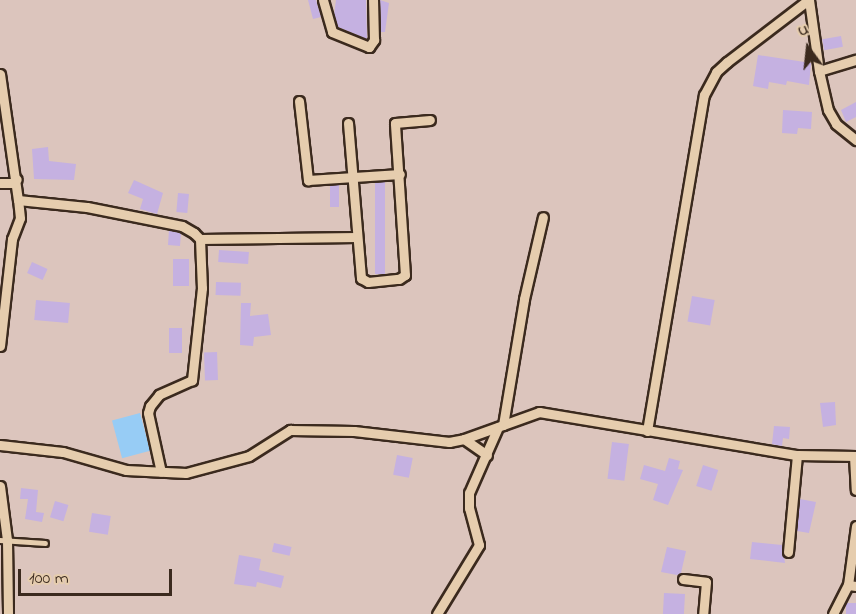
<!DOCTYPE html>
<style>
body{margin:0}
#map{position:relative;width:856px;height:614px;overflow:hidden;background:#dcc5bd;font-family:"Indie Flower",sans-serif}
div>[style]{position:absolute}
.water>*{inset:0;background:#97ccf5;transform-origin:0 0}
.building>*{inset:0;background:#c5b1e1;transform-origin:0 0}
.roads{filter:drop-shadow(2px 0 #3b2a1e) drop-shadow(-2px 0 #3b2a1e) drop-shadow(0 2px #3b2a1e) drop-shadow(0 -2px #3b2a1e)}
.service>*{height:4.5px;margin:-2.25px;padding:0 2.25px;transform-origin:2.25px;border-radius:2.25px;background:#e6cdae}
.minor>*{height:9px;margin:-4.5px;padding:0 4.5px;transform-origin:4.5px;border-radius:4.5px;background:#e6cdae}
span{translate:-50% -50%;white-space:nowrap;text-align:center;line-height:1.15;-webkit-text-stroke:5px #e6cdae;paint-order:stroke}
.north{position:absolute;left:778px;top:18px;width:60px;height:60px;-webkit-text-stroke:4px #e6cdae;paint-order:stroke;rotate:345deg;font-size:16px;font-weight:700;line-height:24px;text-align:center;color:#3b2a1e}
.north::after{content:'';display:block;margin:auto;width:21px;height:27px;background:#3b2a1e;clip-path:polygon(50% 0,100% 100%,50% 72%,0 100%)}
.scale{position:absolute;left:18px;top:569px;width:154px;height:27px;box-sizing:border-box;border:3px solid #3b2a1e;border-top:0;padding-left:8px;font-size:18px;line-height:21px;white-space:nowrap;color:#3b2a1e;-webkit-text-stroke:4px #e6cdae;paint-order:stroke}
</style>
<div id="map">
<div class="water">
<i style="left:140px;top:413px;width:39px;height:29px;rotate:75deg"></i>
</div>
<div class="building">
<i style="clip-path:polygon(308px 0,316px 0,321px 17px,313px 19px)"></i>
<i style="clip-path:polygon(336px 0,366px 0,367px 39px,338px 27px,334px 15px)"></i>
<i style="clip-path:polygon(380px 0,389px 3px,385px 32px,381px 32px)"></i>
<i style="left:841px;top:36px;width:11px;height:19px;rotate:80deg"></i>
<i style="clip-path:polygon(758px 55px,811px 63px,809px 85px,787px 81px,786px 85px,769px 82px,768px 89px,753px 86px)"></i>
<i style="clip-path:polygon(856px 102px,856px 117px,846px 122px,841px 110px)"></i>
<i style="clip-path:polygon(783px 110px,812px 112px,811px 129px,798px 128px,797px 134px,782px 133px)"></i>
<i style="clip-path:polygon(48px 147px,49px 161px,76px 164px,74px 180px,34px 179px,32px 149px)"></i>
<i style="clip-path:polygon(134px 180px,163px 193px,157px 214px,140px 209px,143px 199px,128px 193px)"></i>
<i style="left:375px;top:182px;width:10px;height:92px"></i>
<i style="left:330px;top:185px;width:9px;height:22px"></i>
<i style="left:178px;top:193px;width:11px;height:19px;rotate:5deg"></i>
<i style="clip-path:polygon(169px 230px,181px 233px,180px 246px,168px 245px)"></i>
<i style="left:219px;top:250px;width:30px;height:12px;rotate:4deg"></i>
<i style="left:173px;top:259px;width:16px;height:27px"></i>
<i style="left:32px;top:262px;width:17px;height:12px;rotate:24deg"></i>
<i style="left:216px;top:282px;width:25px;height:13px;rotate:2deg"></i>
<i style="left:692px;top:296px;width:23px;height:26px;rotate:10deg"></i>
<i style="left:36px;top:300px;width:34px;height:20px;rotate:5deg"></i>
<i style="clip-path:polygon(241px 303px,251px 303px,250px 316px,268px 314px,271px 335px,254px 337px,253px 346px,240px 345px)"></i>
<i style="left:169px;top:328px;width:13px;height:25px"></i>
<i style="left:217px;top:352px;width:28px;height:13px;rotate:88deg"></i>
<i style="clip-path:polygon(835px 402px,836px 425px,823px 427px,820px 403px)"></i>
<i style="clip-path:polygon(774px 426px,790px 427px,789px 439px,783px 438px,782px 446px,772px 444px)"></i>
<i style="left:612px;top:442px;width:17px;height:37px;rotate:7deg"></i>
<i style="left:397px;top:455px;width:16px;height:20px;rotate:11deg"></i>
<i style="clip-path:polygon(669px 458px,680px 461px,678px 469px,683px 470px,668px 505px,653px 500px,658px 484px,640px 479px,644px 465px,665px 471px)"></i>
<i style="left:703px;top:465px;width:16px;height:22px;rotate:18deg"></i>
<i style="clip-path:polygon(21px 488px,38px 490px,36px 512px,44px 513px,42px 522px,25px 519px,28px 499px,20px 499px)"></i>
<i style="clip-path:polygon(800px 499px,816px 502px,809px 533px,797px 531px)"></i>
<i style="left:55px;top:501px;width:14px;height:17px;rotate:17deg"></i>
<i style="left:92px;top:513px;width:19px;height:19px;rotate:9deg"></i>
<i style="clip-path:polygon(752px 542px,782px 545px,785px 563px,750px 559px)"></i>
<i style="left:274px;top:543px;width:18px;height:9px;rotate:13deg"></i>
<i style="clip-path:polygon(667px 547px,686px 551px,681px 573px,677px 575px,661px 572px)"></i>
<i style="clip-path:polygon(239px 555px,261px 559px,259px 570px,284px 576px,281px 588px,257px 582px,256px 587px,234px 584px)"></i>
<i style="left:664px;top:593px;width:21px;height:21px;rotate:3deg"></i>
<i style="left:846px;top:603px;width:10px;height:11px"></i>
</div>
<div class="roads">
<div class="service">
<i style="left:0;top:540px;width:45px;rotate:3.8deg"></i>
</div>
<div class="minor">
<i style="left:323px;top:0;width:33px;rotate:74deg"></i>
<i style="left:332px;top:32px;width:40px;rotate:22deg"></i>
<i style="left:369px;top:47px;width:9px;rotate:-54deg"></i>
<i style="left:374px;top:40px;width:40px;rotate:-91.4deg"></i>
<i style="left:809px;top:0;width:72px;rotate:82deg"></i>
<i style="left:819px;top:71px;width:40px;rotate:77deg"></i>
<i style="left:828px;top:110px;width:16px;rotate:60deg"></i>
<i style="left:836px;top:124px;width:26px;rotate:39deg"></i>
<i style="left:819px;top:71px;width:39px;rotate:-17deg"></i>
<i style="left:0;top:74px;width:127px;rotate:81.9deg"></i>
<i style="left:299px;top:101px;width:80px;rotate:83.5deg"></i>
<i style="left:308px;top:180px;width:92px;rotate:-3.7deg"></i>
<i style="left:348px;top:123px;width:156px;rotate:85.2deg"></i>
<i style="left:361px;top:278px;width:8px;rotate:30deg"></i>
<i style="left:368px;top:282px;width:31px;rotate:-6deg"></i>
<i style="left:399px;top:279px;width:7px;rotate:-34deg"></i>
<i style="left:405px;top:275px;width:152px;rotate:-93.8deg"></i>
<i style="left:395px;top:123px;width:35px;rotate:-5deg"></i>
<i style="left:0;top:183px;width:12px"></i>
<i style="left:12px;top:183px;width:6px;rotate:-39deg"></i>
<i style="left:200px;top:239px;width:157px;rotate:-0.7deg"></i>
<i style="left:0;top:346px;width:108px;rotate:-83.6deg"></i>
<i style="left:12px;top:239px;width:22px;rotate:-69deg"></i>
<i style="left:20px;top:218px;width:18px;rotate:-96deg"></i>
<i style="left:18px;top:200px;width:69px;rotate:5.8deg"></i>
<i style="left:87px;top:207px;width:97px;rotate:11.3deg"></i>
<i style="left:182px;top:226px;width:14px;rotate:30deg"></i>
<i style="left:194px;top:233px;width:8px;rotate:45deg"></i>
<i style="left:200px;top:239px;width:49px;rotate:87.7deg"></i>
<i style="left:202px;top:288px;width:93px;rotate:96.2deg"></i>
<i style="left:192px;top:380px;width:36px;rotate:156deg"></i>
<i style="left:159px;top:395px;width:14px;rotate:129deg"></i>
<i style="left:150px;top:406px;width:7px;rotate:106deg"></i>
<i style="left:148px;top:413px;width:60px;rotate:77.6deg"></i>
<i style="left:503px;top:425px;width:128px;rotate:-80.5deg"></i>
<i style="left:524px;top:299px;width:84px;rotate:-77deg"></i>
<i style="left:647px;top:431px;width:341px;rotate:-80.4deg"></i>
<i style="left:704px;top:95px;width:26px;rotate:-62deg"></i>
<i style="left:716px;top:72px;width:15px;rotate:-42deg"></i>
<i style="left:727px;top:62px;width:102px;rotate:-37.4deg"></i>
<i style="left:464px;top:439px;width:28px;rotate:35deg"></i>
<i style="left:0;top:445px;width:63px;rotate:6.3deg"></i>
<i style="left:63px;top:452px;width:66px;rotate:15.9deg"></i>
<i style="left:126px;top:470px;width:60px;rotate:2.9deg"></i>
<i style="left:186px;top:473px;width:65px;rotate:-15.1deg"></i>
<i style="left:249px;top:456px;width:49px;rotate:-32.4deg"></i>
<i style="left:290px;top:430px;width:64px;rotate:0.9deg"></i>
<i style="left:354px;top:431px;width:96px;rotate:6.6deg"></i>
<i style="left:449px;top:442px;width:15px;rotate:-11deg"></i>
<i style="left:464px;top:439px;width:80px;rotate:-19.8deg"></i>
<i style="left:539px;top:412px;width:262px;rotate:9.5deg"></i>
<i style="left:797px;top:455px;width:59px;rotate:1deg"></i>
<i style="left:854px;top:456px;width:34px;rotate:87deg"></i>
<i style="left:0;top:486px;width:54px;rotate:82.6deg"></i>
<i style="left:7px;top:540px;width:74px;rotate:89.2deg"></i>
<i style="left:856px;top:526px;width:60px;rotate:97.7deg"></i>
<i style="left:848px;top:585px;width:8px;rotate:7deg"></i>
<i style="left:788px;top:552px;width:97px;rotate:-84.7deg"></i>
<i style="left:683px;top:579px;width:23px;rotate:7deg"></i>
<i style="left:706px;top:582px;width:32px;rotate:95deg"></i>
<i style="left:437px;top:614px;width:81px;rotate:-58.7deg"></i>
<i style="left:479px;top:545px;width:38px;rotate:-105deg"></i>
<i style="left:469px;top:508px;width:15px;rotate:-90deg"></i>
<i style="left:469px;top:493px;width:72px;rotate:-66.3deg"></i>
<i style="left:833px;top:614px;width:33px;rotate:-63deg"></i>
</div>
</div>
<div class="north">U</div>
<div class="scale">100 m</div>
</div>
